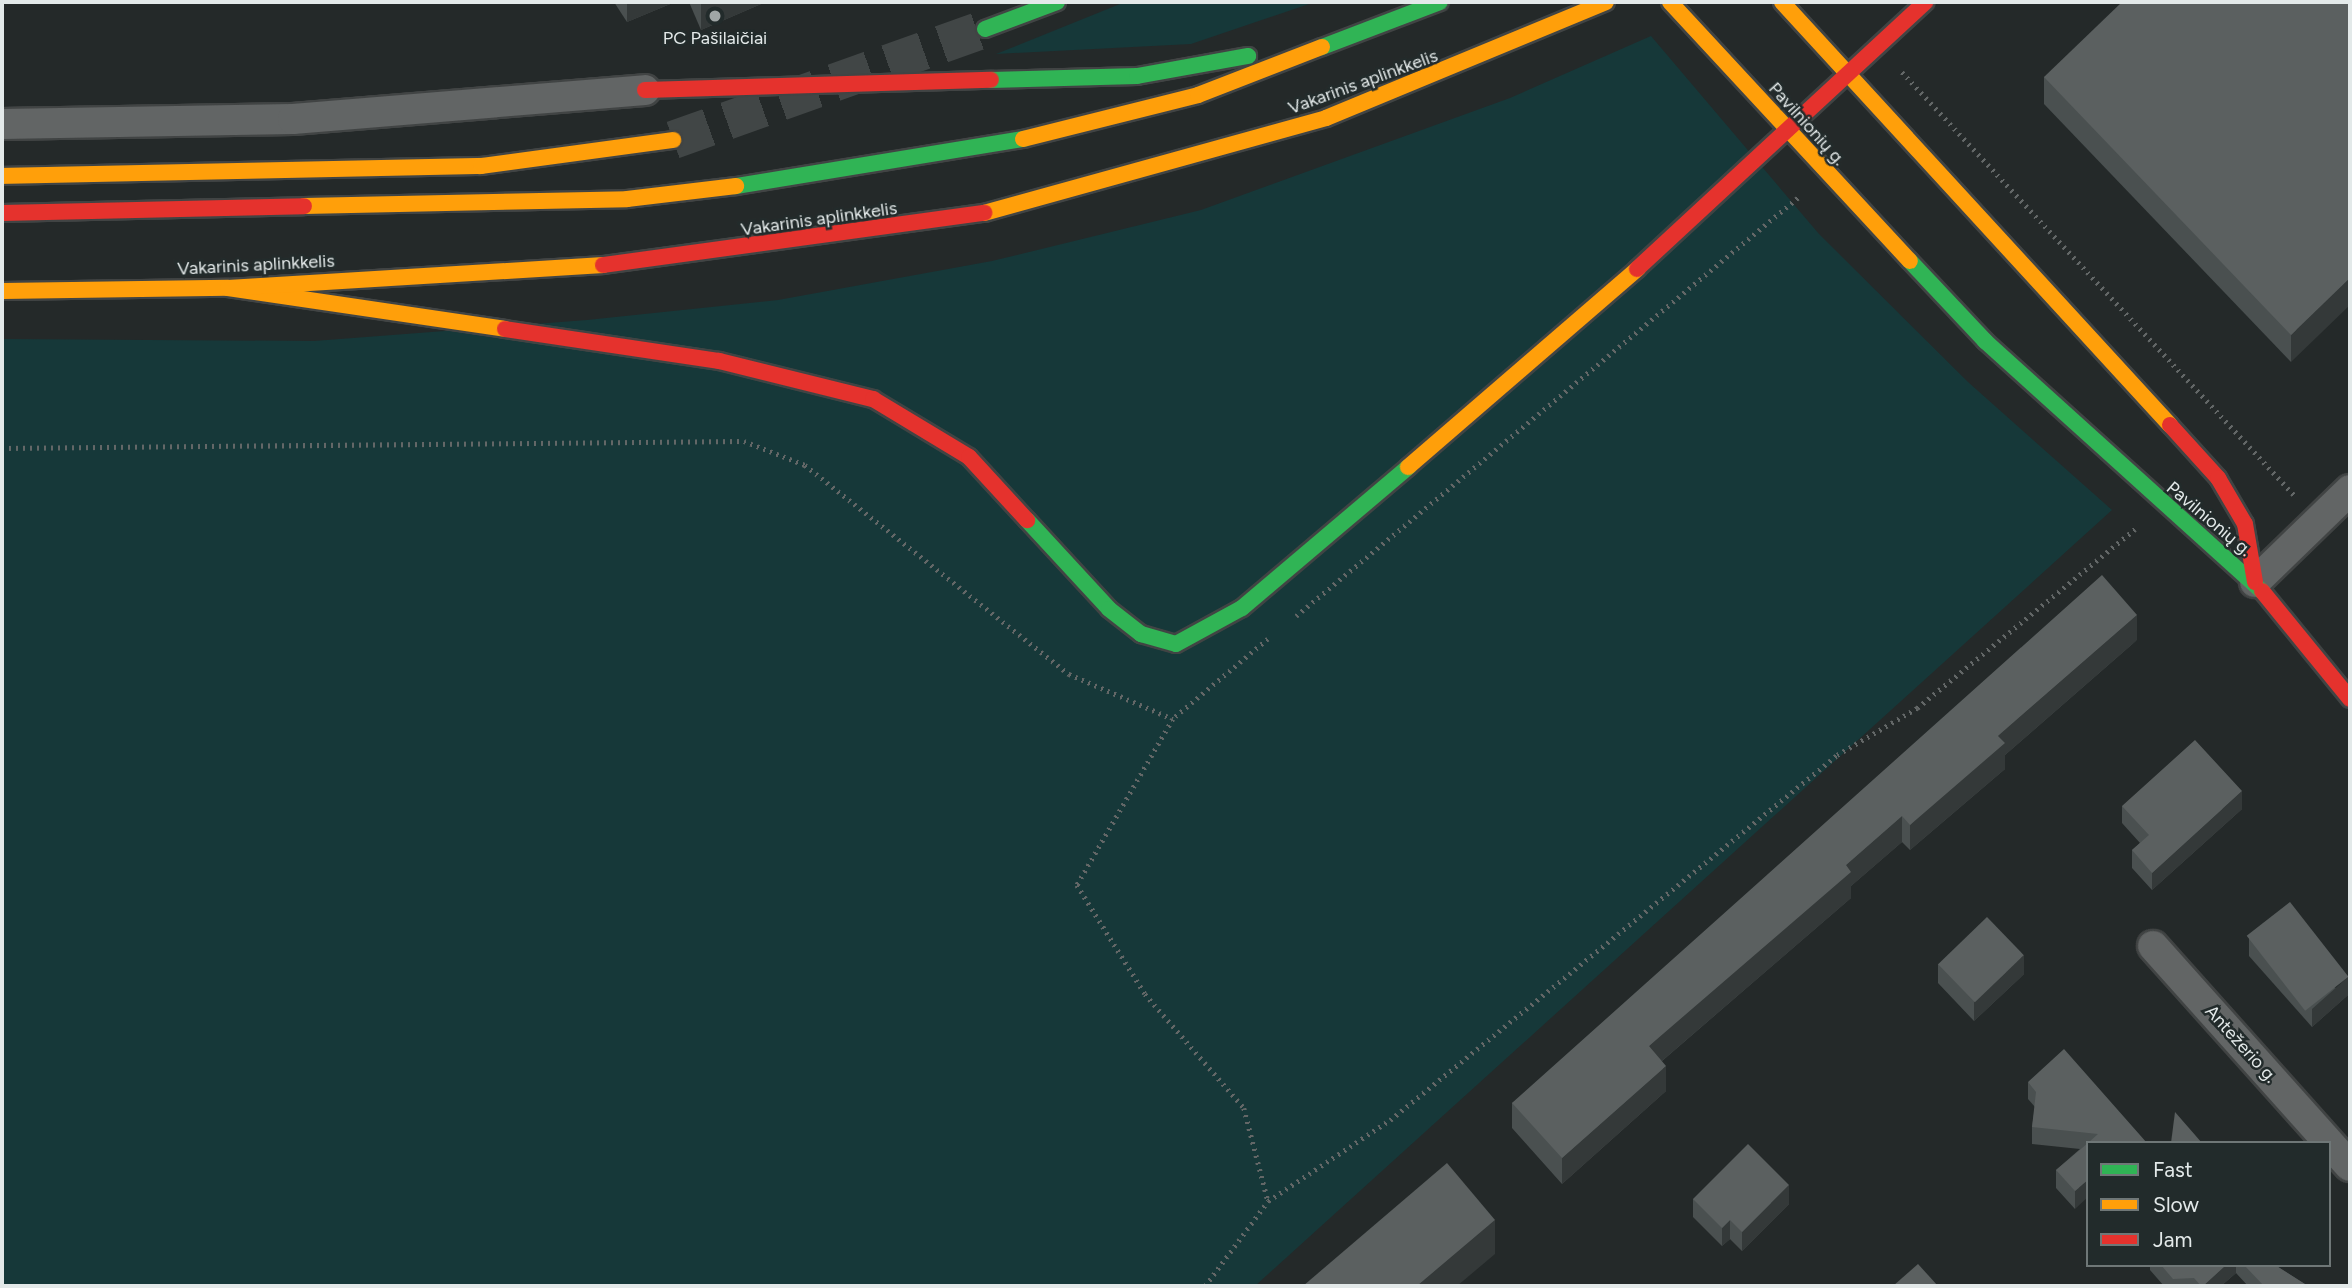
<!DOCTYPE html>
<meta charset="utf-8">
<style>
body{margin:0}
#map{position:relative;width:2352px;height:1288px;overflow:hidden;background:#242929;font-family:Figtree,sans-serif}
div>[style]{position:absolute}
.green>*{inset:0;background:#163839}
.highway-tunnel>*{height:38px;margin-top:-19px;transform-origin:0;background:repeating-linear-gradient(90deg,#414646 0 38px,transparent 0 57px)}
.path>*{height:4.5px;margin-top:-2.25px;transform-origin:0;background:repeating-linear-gradient(90deg,#636767 0 2px,transparent 0 7px)}
.roads{filter:drop-shadow(2px 0 #414444) drop-shadow(-2px 0 #414444) drop-shadow(0 2px #414444) drop-shadow(0 -2px #414444)}
.street>*{height:30px;margin:-15px;padding:0 15px;transform-origin:15px;border-radius:15px;background:#626565}
.fast>*{height:16px;margin:-8px;padding:0 8px;transform-origin:8px;border-radius:8px;background:#30b455}
.slow>*{height:16px;margin:-8px;padding:0 8px;transform-origin:8px;border-radius:8px;background:#ff9f0a}
.jam>*{height:16px;margin:-8px;padding:0 8px;transform-origin:8px;border-radius:8px;background:#e5322d}
.wall>*{inset:0;background:#4a5050}
.shaded-wall>*{inset:0;background:#343939}
.building>*{inset:0;background:#5b6060;transform-origin:0 0}
.dots>*{width:19px;height:19px;translate:-50% -50%;box-sizing:border-box;border:4px solid #222b2b;border-radius:50%}
span{translate:-50% -50%;white-space:nowrap;text-align:center;line-height:1.15;-webkit-text-stroke:5px #222b2b;paint-order:stroke}
.poi-label{font-size:18px;color:#e3e9e9}
.street-label{font-size:18px;color:#e3e9e9}
.frame{position:absolute;inset:0;border:4px solid #e3e9e9;pointer-events:none}
.legend{position:absolute;left:2086px;top:1141px;width:245px;height:126px;box-sizing:border-box;background:#222b2b;border:2px solid #6f7777;margin:0;padding:9px 12px;list-style:none;font-size:21px;color:#e3e9e9}
.legend li{display:flex;align-items:center;gap:14px;height:35px}
.legend b{width:35px;border:2px solid #6f7777}
</style>
<div id="map">
<div class="green">
<i style="clip-path:polygon(1125px 2px,1315px 2px,1191px 44px,996px 54px)"></i>
<i style="clip-path:polygon(1651px 36px,1819px 234px,1968px 382px,2112px 510px,1255px 1286px,2px 1286px,2px 339px,314px 341px,587px 320px,778px 300px,992px 261px,1201px 210px,1510px 98px)"></i>
</div>
<div class="highway-tunnel">
<i style="left:673px;top:140px;width:331px;rotate:-19.6deg"></i>
</div>
<div class="path">
<i style="left:1902px;top:72px;width:580px;rotate:47.17deg"></i>
<i style="left:2px;top:448px;width:742px;rotate:-0.54deg"></i>
<i style="left:744px;top:441px;width:66px;rotate:21.5deg"></i>
<i style="left:805px;top:465px;width:337px;rotate:38.4deg"></i>
<i style="left:1069px;top:674px;width:113px;rotate:23.4deg"></i>
<i style="left:1296px;top:616px;width:657px;rotate:-39.82deg"></i>
<i style="left:1268px;top:639px;width:124px;rotate:139.9deg"></i>
<i style="left:1173px;top:719px;width:192px;rotate:120deg"></i>
<i style="left:1077px;top:885px;width:128px;rotate:58deg"></i>
<i style="left:1145px;top:994px;width:151px;rotate:49deg"></i>
<i style="left:1244px;top:1108px;width:96px;rotate:75.5deg"></i>
<i style="left:1268px;top:1201px;width:146px;rotate:-33.6deg"></i>
<i style="left:1390px;top:1120px;width:577px;rotate:-39.23deg"></i>
<i style="left:1837px;top:755px;width:93px;rotate:-30.4deg"></i>
<i style="left:1917px;top:708px;width:282px;rotate:-39.4deg"></i>
<i style="left:1205px;top:1286px;width:106px;rotate:-53.5deg"></i>
</div>
<div class="roads">
<div class="street">
<i style="left:2px;top:124px;width:291px;rotate:-1deg"></i>
<i style="left:293px;top:119px;width:353px;rotate:-4.7deg"></i>
<i style="left:2255px;top:582px;width:132px;rotate:-44.1deg"></i>
<i style="left:2153px;top:946px;width:295px;rotate:48.2deg"></i>
</div>
<div class="fast">
<i style="left:985px;top:29px;width:77px;rotate:-20.6deg"></i>
<i style="left:1322px;top:47px;width:126px;rotate:-20.9deg"></i>
<i style="left:991px;top:80px;width:146px;rotate:-1.6deg"></i>
<i style="left:1137px;top:76px;width:113px;rotate:-10.2deg"></i>
<i style="left:736px;top:186px;width:291px;rotate:-9.3deg"></i>
<i style="left:1910px;top:261px;width:110px;rotate:46.8deg"></i>
<i style="left:1985px;top:341px;width:373px;rotate:42.1deg"></i>
<i style="left:1027px;top:520px;width:121px;rotate:47.3deg"></i>
<i style="left:1109px;top:609px;width:41px;rotate:38deg"></i>
<i style="left:1141px;top:634px;width:36px;rotate:16deg"></i>
<i style="left:1176px;top:644px;width:75px;rotate:-28.6deg"></i>
<i style="left:1242px;top:608px;width:218px;rotate:-40.3deg"></i>
</div>
<div class="slow">
<i style="left:1670px;top:2px;width:353px;rotate:47.2deg"></i>
<i style="left:1782px;top:2px;width:574px;rotate:47.47deg"></i>
<i style="left:1023px;top:139px;width:180px;rotate:-14.1deg"></i>
<i style="left:1198px;top:95px;width:133px;rotate:-21.2deg"></i>
<i style="left:2px;top:176px;width:479px;rotate:-1.2deg"></i>
<i style="left:481px;top:166px;width:194px;rotate:-7.7deg"></i>
<i style="left:304px;top:206px;width:323px;rotate:-1.2deg"></i>
<i style="left:627px;top:199px;width:110px;rotate:-6.8deg"></i>
<i style="left:984px;top:213px;width:355px;rotate:-15.5deg"></i>
<i style="left:1326px;top:118px;width:303px;rotate:-22.5deg"></i>
<i style="left:228px;top:288px;width:280px;rotate:8.4deg"></i>
<i style="left:2px;top:291px;width:226px;rotate:-0.8deg"></i>
<i style="left:228px;top:288px;width:376px;rotate:-3.5deg"></i>
<i style="left:1408px;top:467px;width:303px;rotate:-40.8deg"></i>
</div>
<div class="jam">
<i style="left:645px;top:90px;width:346px;rotate:-1.7deg"></i>
<i style="left:2px;top:213px;width:302px;rotate:-1.3deg"></i>
<i style="left:603px;top:265px;width:385px;rotate:-7.8deg"></i>
<i style="left:1637px;top:269px;width:393px;rotate:-42.8deg"></i>
<i style="left:505px;top:329px;width:216px;rotate:8.5deg"></i>
<i style="left:719px;top:361px;width:159px;rotate:13.9deg"></i>
<i style="left:873px;top:399px;width:112px;rotate:31.1deg"></i>
<i style="left:969px;top:457px;width:86px;rotate:47.4deg"></i>
<i style="left:2170px;top:425px;width:72px;rotate:47.8deg"></i>
<i style="left:2218px;top:478px;width:53px;rotate:59.6deg"></i>
<i style="left:2245px;top:524px;width:59px;rotate:80.2deg"></i>
<i style="left:2262px;top:591px;width:139px;rotate:50.8deg"></i>
</div>
</div>
<div class="wall">
<i style="clip-path:polygon(614px 2px,675px 2px,627px 22px)"></i>
<i style="clip-path:polygon(689px 2px,766px 2px,701px 30px)"></i>
<i style="clip-path:polygon(2350px 2px,2291px 362px,2044px 104px,2044px 77px)"></i>
<i style="clip-path:polygon(2137px 640px,2005px 755px,2005px 769px,1910px 850px,1902px 842px,1851px 886px,1851px 898px,1662px 1061px,1666px 1091px,1562px 1184px,1512px 1128px,1512px 1103px)"></i>
<i style="clip-path:polygon(2122px 806px,2242px 809px,2152px 890px,2132px 868px,2132px 850px,2140px 843px,2122px 823px)"></i>
<i style="clip-path:polygon(2249px 938px,2348px 995px,2312px 1027px,2249px 956px)"></i>
<i style="clip-path:polygon(1938px 964px,2024px 974px,1974px 1021px,1938px 983px)"></i>
<i style="clip-path:polygon(2028px 1082px,2147px 1143px,2088px 1143px,2075px 1209px,2056px 1188px,2056px 1170px,2080px 1149px,2032px 1144px,2032px 1127px,2035px 1107px,2028px 1099px)"></i>
<i style="clip-path:polygon(1693px 1199px,1789px 1204px,1742px 1251px,1730px 1239px,1722px 1246px,1693px 1217px)"></i>
<i style="clip-path:polygon(2150px 1265px,2275px 1265px,2308px 1286px,2248px 1286px,2236px 1273px,2221px 1286px,2164px 1286px,2150px 1270px)"></i>
</div>
<div class="shaded-wall">
<i style="clip-path:polygon(627px 2px,675px 2px,627px 22px)"></i>
<i style="clip-path:polygon(703px 2px,766px 2px,701px 30px,701px 3px)"></i>
<i style="clip-path:polygon(2350px 278px,2350px 305px,2291px 362px,2291px 335px)"></i>
<i style="clip-path:polygon(2137px 615px,2137px 640px,2005px 755px,2005px 769px,1910px 850px,1910px 825px,1998px 736px)"></i>
<i style="clip-path:polygon(2242px 791px,2242px 809px,2152px 890px,2152px 873px)"></i>
<i style="clip-path:polygon(1902px 816px,1902px 842px,1851px 886px,1851px 898px,1649px 1072px,1649px 1046px,1846px 865px)"></i>
<i style="clip-path:polygon(2024px 955px,2024px 974px,1974px 1021px,1974px 1002px)"></i>
<i style="clip-path:polygon(2348px 977px,2348px 995px,2312px 1027px,2312px 1009px)"></i>
<i style="clip-path:polygon(1666px 1066px,1666px 1091px,1562px 1184px,1562px 1158px)"></i>
<i style="clip-path:polygon(2088px 1180px,2088px 1197px,2075px 1209px,2075px 1191px)"></i>
<i style="clip-path:polygon(1789px 1185px,1789px 1204px,1742px 1251px,1742px 1232px)"></i>
<i style="clip-path:polygon(1495px 1220px,1495px 1254px,1457px 1286px,1417px 1286px)"></i>
<i style="clip-path:polygon(1730px 1220px,1730px 1239px,1722px 1246px,1722px 1228px)"></i>
<i style="clip-path:polygon(2226px 1265px,2236px 1265px,2236px 1273px,2221px 1286px,2203px 1286px)"></i>
</div>
<div class="building">
<i style="clip-path:polygon(2122px 2px,2350px 2px,2350px 278px,2291px 335px,2044px 77px)"></i>
<i style="clip-path:polygon(2102px 575px,2137px 615px,1998px 736px,2005px 743px,1910px 825px,1902px 816px,1846px 865px,1851px 872px,1649px 1046px,1666px 1066px,1562px 1158px,1512px 1103px)"></i>
<i style="clip-path:polygon(2195px 740px,2242px 791px,2152px 873px,2132px 850px,2149px 835px,2122px 806px)"></i>
<i style="left:2290px;top:902px;width:95px;height:55px;rotate:52deg"></i>
<i style="left:1987px;top:917px;width:53px;height:68px;rotate:46deg"></i>
<i style="clip-path:polygon(2064px 1049px,2147px 1143px,2088px 1143px,2098px 1134px,2032px 1127px,2036px 1092px,2028px 1082px)"></i>
<i style="clip-path:polygon(2175px 1112px,2202px 1143px,2171px 1143px)"></i>
<i style="clip-path:polygon(2088px 1143px,2088px 1180px,2075px 1191px,2056px 1170px)"></i>
<i style="clip-path:polygon(1748px 1144px,1789px 1185px,1742px 1232px,1730px 1220px,1722px 1228px,1693px 1199px)"></i>
<i style="clip-path:polygon(1447px 1163px,1495px 1220px,1417px 1286px,1303px 1286px)"></i>
<i style="clip-path:polygon(1918px 1264px,1938px 1286px,1893px 1286px)"></i>
<i style="clip-path:polygon(2161px 1265px,2226px 1265px,2203px 1286px,2201px 1286px,2194px 1278px,2173px 1279px)"></i>
<i style="clip-path:polygon(2244px 1265px,2275px 1265px,2308px 1286px,2264px 1286px)"></i>
</div>
<div class="dots">
<i style="left:715px;top:16px;background:#a0a6a6"></i>
</div>
<div class="poi-label">
<span style="left:715px;top:38px">PC Pašilaičiai</span>
</div>
<div class="street-label">
<span style="left:1363px;top:82px;rotate:-20deg">Vakarinis aplinkkelis</span>
<span style="left:1807px;top:124px;rotate:48deg">Pavilnionių g.</span>
<span style="left:819px;top:219px;rotate:-8deg">Vakarinis aplinkkelis</span>
<span style="left:256px;top:265px;rotate:-3deg">Vakarinis aplinkkelis</span>
<span style="left:2209px;top:519px;rotate:40deg">Pavilnionių g.</span>
<span style="left:2241px;top:1044px;rotate:48deg">Antežerio g.</span>
</div>
<div class="frame"></div>
<ul class="legend">
<li><b style="height:9px;background:#30b455"></b>Fast</li>
<li><b style="height:9px;background:#ff9f0a"></b>Slow</li>
<li><b style="height:9px;background:#e5322d"></b>Jam</li>
</ul>
</div>
